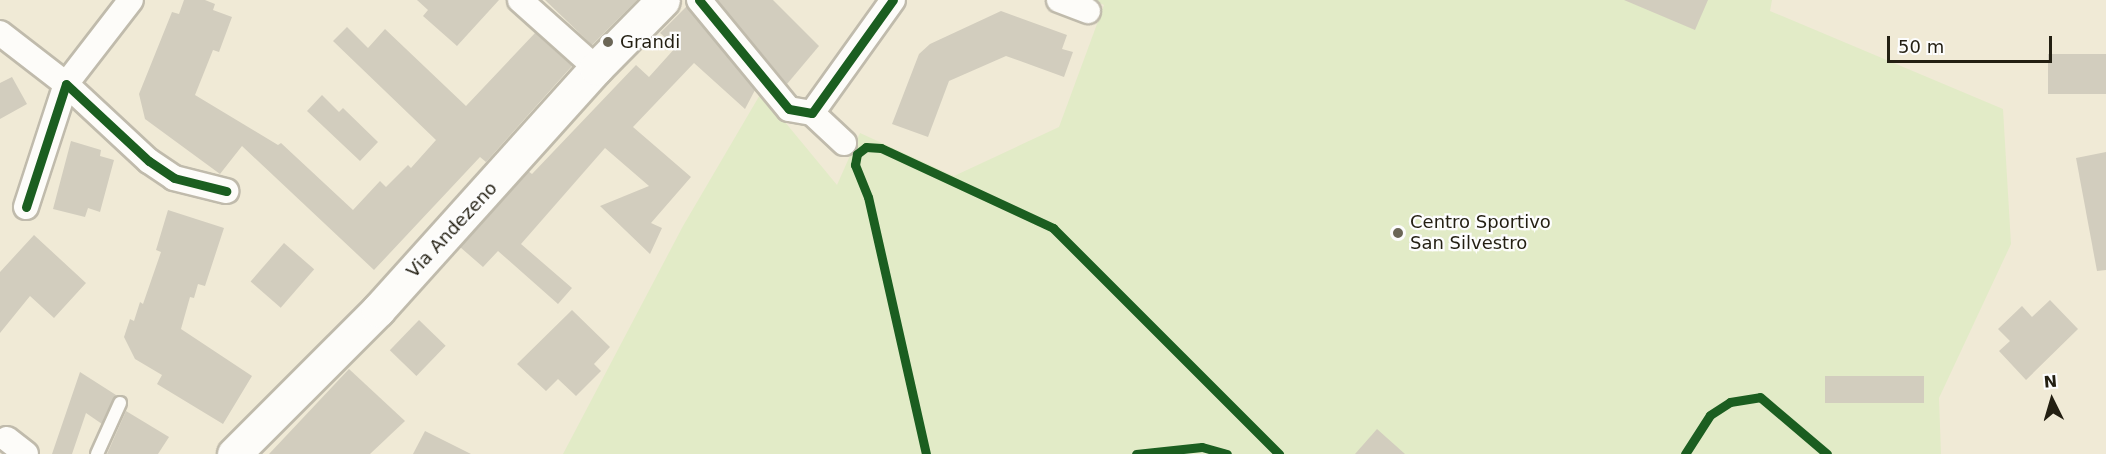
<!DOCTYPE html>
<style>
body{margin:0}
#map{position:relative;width:2106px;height:454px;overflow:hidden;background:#f0ead6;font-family:"DejaVu Sans",sans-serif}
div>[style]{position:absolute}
.green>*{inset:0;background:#e2ebc7}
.building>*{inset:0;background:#d2cdbe;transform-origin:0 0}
.roads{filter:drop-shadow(2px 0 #c0bbac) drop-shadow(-2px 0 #c0bbac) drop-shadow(0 2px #c0bbac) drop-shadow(0 -2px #c0bbac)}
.lane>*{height:12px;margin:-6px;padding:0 6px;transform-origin:6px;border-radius:6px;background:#fdfcf9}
.street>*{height:24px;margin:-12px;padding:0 12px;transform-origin:12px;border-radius:12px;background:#fdfcf9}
.secondary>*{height:33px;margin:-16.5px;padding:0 16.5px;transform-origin:16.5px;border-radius:16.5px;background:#fdfcf9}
.cycleway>*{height:9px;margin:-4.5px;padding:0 4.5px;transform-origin:4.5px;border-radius:4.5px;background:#1b5e20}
.dots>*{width:16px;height:16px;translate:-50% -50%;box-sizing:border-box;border:3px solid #fdfdfd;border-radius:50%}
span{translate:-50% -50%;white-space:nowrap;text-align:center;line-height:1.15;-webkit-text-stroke:4.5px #fdfdfd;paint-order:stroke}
.poi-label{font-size:18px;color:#231f12}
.left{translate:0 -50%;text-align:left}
.street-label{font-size:18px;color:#231f12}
.north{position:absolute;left:2022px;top:370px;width:60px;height:60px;-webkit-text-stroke:4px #fdfdfd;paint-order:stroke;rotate:355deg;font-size:16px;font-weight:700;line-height:24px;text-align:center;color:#231f12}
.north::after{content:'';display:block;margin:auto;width:21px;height:27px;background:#231f12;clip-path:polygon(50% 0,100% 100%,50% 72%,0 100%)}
.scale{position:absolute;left:1887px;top:36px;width:165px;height:27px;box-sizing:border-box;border:3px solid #231f12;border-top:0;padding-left:8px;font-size:18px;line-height:21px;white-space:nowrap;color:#231f12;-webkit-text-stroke:4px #fdfdfd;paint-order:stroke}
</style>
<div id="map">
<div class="green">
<i style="clip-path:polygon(1093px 0,1772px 0,1770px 11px,2003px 109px,2011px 244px,1939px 398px,1941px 454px,563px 454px,683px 226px,761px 93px,837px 185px,860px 133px,954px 176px,1059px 127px,1104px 5px)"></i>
</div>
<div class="building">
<i style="clip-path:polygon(184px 0,205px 0,215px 4px,213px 10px,232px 17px,219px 52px,213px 50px,195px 95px,278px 145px,281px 143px,353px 210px,380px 181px,386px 187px,408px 165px,411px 168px,436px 140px,333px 41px,347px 27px,368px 48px,385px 29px,466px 106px,535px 33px,572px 66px,486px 162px,480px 157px,374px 270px,242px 146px,220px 174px,145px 119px,139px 94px,172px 12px,179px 14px)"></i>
<i style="clip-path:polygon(417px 0,499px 0,457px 46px,423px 16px,428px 10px)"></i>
<i style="clip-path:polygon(545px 0,637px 0,592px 45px)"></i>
<i style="clip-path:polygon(717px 0,773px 0,819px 46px,787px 84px)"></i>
<i style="clip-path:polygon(1624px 0,1708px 0,1695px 30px)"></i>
<i style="clip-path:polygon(687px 6px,755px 90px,745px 109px,694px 63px,633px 127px,691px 177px,651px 223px,662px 228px,650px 254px,600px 206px,649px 186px,605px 148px,521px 244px,572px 288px,558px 304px,498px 251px,483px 267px,460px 247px,528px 171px,532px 174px,636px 65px,649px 77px,676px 47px,660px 33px)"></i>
<i style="clip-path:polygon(1001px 11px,1067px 35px,1062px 49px,1073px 52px,1064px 77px,1006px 56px,949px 81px,928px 137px,892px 124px,919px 54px,930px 44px)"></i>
<i style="left:2106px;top:54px;width:40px;height:58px;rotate:90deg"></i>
<i style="clip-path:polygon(12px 77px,27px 104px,0 119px,0 83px)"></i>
<i style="clip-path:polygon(322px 95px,339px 112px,343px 108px,378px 142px,360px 161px,307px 111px)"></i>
<i style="clip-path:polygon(71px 141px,101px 150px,100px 156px,114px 160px,100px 212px,88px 208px,85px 217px,53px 209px)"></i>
<i style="clip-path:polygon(2106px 152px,2106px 270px,2097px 271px,2076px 158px)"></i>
<i style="clip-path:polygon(168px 210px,224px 228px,205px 286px,198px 284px,194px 298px,190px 297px,181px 329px,252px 376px,223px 424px,157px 384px,162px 375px,135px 359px,124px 337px,130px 319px,134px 321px,140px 302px,143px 304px,161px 252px,156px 250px)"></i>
<i style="clip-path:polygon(34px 235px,86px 283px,54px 318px,30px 296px,0 333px,0 272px)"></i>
<i style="left:284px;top:243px;width:40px;height:51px;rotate:41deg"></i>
<i style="clip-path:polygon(2050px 300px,2078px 329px,2026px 380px,1999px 351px,2010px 341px,1998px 329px,2022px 306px,2032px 317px)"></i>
<i style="clip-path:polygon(572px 310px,610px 347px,594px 364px,601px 371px,576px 396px,558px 379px,546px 391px,517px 364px)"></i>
<i style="left:419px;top:320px;width:37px;height:42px;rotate:44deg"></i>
<i style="clip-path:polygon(349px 369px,405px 421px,370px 454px,269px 454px)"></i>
<i style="clip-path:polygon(80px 372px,116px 395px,102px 424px,86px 413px,72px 454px,52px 454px)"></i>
<i style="left:1825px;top:376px;width:99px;height:27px"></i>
<i style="clip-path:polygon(126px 411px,169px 437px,158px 454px,107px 454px)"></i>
<i style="clip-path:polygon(1377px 429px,1405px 454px,1355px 454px)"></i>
<i style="clip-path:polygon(425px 431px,471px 454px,413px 454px)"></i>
</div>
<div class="roads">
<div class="lane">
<i style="left:97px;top:454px;width:56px;rotate:-65.7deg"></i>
</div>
<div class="street">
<i style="left:520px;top:0;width:102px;rotate:41.8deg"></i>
<i style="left:699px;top:0;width:141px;rotate:50.5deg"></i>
<i style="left:789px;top:109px;width:23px;rotate:10deg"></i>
<i style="left:812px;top:113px;width:139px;rotate:-54.4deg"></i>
<i style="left:1059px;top:0;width:31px;rotate:21deg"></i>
<i style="left:0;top:33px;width:83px;rotate:37.7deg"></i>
<i style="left:66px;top:84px;width:106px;rotate:-52.3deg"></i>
<i style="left:812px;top:113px;width:44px;rotate:43.2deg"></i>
<i style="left:26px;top:207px;width:129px;rotate:-72deg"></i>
<i style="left:66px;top:84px;width:113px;rotate:42.9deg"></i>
<i style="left:149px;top:161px;width:30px;rotate:34deg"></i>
<i style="left:174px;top:178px;width:54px;rotate:14deg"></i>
<i style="left:7px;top:439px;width:24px;rotate:38deg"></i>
</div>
<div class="secondary">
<i style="left:234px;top:454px;width:204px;rotate:-45deg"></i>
<i style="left:378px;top:310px;width:326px;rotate:-48deg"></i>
<i style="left:596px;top:68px;width:95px;rotate:-45.4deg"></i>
</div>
</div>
<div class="cycleway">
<i style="left:699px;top:0;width:141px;rotate:50.5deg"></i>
<i style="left:789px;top:109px;width:23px;rotate:10deg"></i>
<i style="left:812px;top:113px;width:139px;rotate:-54.4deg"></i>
<i style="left:26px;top:207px;width:129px;rotate:-72deg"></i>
<i style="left:66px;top:84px;width:113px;rotate:42.9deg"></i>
<i style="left:149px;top:161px;width:30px;rotate:34deg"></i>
<i style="left:174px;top:178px;width:54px;rotate:14deg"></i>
<i style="left:926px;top:454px;width:263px;rotate:-102.7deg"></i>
<i style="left:868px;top:197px;width:35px;rotate:-112deg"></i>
<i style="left:855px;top:165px;width:11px;rotate:-80deg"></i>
<i style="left:857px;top:154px;width:11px;rotate:-38deg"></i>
<i style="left:866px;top:147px;width:15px;rotate:4deg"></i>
<i style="left:881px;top:148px;width:190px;rotate:24.9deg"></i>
<i style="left:1053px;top:228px;width:320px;rotate:45deg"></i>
<i style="left:1136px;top:454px;width:66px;rotate:-6.1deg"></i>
<i style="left:1202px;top:447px;width:26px;rotate:16deg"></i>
<i style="left:1685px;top:454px;width:46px;rotate:-57.3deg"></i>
<i style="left:1710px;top:415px;width:24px;rotate:-33deg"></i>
<i style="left:1730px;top:402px;width:30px;rotate:-9deg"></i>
<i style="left:1760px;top:397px;width:88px;rotate:40.4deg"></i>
</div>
<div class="dots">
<i style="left:608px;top:42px;background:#6b6657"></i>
<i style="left:1398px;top:233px;background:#6b6657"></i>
</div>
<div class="poi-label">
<span class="left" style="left:620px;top:42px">Grandi</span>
<span class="left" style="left:1410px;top:233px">Centro Sportivo<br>San Silvestro</span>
</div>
<div class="street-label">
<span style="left:452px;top:230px;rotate:-47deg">Via Andezeno</span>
</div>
<div class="north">N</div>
<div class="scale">50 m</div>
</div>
